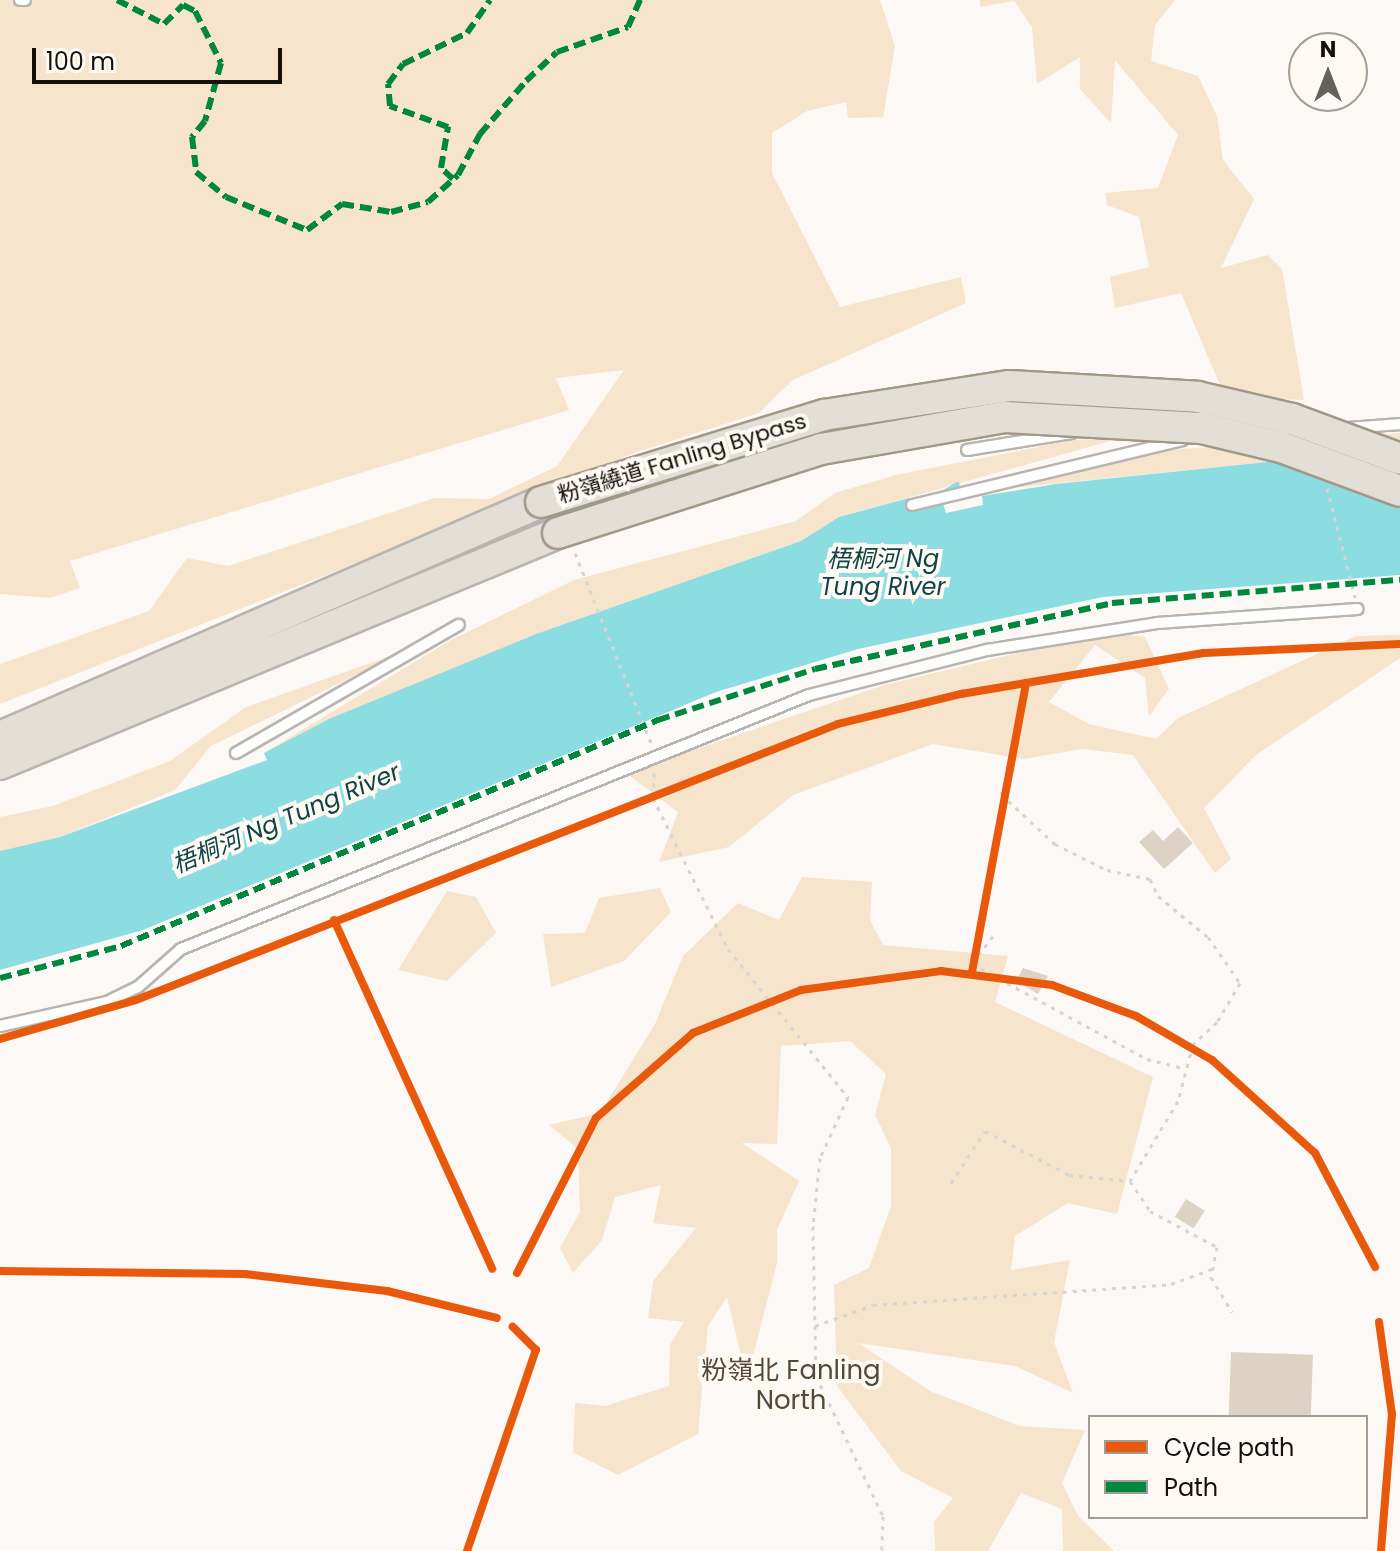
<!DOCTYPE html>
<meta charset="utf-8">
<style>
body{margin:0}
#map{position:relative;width:1400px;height:1551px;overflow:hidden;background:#fbf8f5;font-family:Poppins,"Noto Sans SC",sans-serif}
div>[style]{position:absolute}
.green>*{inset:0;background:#f6e4cc}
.water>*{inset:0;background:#8cdde1}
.stream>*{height:5px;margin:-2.5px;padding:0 2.5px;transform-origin:2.5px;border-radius:2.5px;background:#8cdde1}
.building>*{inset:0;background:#ddd3c4;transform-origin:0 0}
.path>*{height:3px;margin-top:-1.5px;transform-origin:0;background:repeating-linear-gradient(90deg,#d6d5d4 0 4px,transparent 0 10px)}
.roads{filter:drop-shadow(2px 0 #b8b4b0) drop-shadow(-2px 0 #b8b4b0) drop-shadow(0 2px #b8b4b0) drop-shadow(0 -2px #b8b4b0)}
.service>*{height:10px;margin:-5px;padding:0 5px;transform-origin:5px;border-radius:5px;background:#fefefe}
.primary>*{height:30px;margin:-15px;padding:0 15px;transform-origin:15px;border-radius:15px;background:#e3ded6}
.bridges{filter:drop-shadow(2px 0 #a19888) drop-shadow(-2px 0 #a19888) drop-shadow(0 2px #a19888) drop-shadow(0 -2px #a19888)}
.primary-bridge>*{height:30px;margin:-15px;padding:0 15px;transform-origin:15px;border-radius:15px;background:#e3ded6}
.quiet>*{height:6px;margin-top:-3px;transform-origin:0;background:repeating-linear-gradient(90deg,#00873e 0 12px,transparent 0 18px)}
.cycleway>*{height:8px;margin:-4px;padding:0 4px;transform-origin:4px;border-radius:4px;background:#e8590c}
span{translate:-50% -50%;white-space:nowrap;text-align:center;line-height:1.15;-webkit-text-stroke:8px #fef9f2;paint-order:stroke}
.street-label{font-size:22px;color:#15100a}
.water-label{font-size:24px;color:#0d4447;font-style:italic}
.quarter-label{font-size:26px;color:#534839}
.legend{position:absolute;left:1088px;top:1415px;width:280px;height:104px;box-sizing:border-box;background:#fef9f2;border:2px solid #a19c95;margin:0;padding:10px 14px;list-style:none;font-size:24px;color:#15100a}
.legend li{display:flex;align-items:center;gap:16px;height:40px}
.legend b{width:40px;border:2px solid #a19c95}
.north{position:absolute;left:1288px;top:32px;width:80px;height:80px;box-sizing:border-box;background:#fef9f2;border:2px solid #a19c95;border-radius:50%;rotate:0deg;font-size:22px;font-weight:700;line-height:32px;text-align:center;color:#15100a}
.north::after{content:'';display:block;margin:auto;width:28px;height:36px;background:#66615c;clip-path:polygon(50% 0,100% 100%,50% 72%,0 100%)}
.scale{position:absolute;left:32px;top:48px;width:250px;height:36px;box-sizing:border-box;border:4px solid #15100a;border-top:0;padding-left:10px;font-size:24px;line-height:28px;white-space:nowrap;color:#15100a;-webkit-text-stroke:6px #fef9f2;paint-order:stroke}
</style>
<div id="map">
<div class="green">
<i style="clip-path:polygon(0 0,880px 0,895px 46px,883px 117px,848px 118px,846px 102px,807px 111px,772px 133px,772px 173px,840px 307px,961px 277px,966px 303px,793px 380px,759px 413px,637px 452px,0 704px,0 664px,149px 611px,187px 558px,228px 566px,435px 498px,489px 499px,557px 466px,624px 370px,556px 378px,569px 410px,70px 561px,80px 588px,50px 598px,0 594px)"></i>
<i style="clip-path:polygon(980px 0,1175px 0,1155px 25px,1151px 61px,1198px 76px,1217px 116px,1223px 160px,1254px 199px,1221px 268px,1268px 255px,1282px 269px,1304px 400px,1225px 397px,1181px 293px,1115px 308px,1110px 277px,1149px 267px,1139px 217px,1107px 205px,1105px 193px,1158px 188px,1178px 135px,1115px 60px,1111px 123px,1080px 89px,1080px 57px,1037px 84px,1032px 27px,1014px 1px,980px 7px)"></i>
<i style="clip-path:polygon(1400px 433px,1400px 456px,1335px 455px,981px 491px,1167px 450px)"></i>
<i style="clip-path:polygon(1121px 438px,839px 517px,801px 541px,536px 634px,264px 753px,451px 640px,574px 580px,796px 521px,835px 493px,896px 475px,1074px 440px)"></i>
<i style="clip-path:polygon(1106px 632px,1145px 637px,1169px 689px,1149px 716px,1145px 678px,1095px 645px,1049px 702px,1089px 724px,1156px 739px,1178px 718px,1356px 636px,1400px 635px,1400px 658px,1256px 755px,1204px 808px,1231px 859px,1215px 873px,1133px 755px,1082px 749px,1024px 759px,933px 744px,793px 795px,729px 847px,659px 862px,678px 812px,626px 773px,884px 685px)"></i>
<i style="clip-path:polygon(407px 650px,211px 746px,175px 790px,60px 837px,0 851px,0 817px,53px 806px,170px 761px,246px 707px)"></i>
<i style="clip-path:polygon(802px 877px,872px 882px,870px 920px,883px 945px,1008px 956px,995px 1002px,1153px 1077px,1117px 1214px,1068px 1203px,1015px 1236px,1011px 1270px,1070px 1260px,1054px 1342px,1073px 1393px,1015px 1366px,858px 1343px,930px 1391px,1020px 1426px,1085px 1430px,1062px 1483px,1078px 1516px,1114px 1551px,1063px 1551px,1062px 1509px,1021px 1493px,988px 1551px,935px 1551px,934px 1522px,953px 1498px,901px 1471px,837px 1386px,834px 1285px,869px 1268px,891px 1206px,891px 1148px,875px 1115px,886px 1074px,850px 1041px,781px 1046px,777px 1144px,742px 1143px,799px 1181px,777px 1230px,777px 1263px,747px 1380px,727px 1297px,708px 1326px,698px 1434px,618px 1475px,573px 1452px,575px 1403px,605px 1406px,669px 1386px,670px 1345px,684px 1322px,648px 1318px,653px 1281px,696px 1228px,653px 1223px,661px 1185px,615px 1197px,602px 1240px,573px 1273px,560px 1248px,580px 1212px,578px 1149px,549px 1125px,600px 1113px,655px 1024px,683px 956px,738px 903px,779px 920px)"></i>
<i style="clip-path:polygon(660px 888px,671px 912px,624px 961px,551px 987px,543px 934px,585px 933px,599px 898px)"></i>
<i style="clip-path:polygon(447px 891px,476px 897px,496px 933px,447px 981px,398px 970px)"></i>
</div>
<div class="water">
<i style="clip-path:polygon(1335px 455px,1400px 456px,1400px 575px,1103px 597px,858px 649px,716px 692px,143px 930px,0 970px,0 851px,60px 837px,267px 760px,264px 753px,329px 719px,536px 634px,801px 541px,839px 517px,909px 498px,913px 509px,943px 503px,946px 513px,983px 505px,982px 496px,1056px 484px)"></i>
</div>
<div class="stream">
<i style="left:937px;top:496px;width:23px;rotate:-31deg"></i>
</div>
<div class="building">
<i style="clip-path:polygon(1178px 827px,1193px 843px,1164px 869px,1139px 842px,1153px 830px,1163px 841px)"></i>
<i style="clip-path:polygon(1023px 968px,1048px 976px,1038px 994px,1016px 981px)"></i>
<i style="left:1186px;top:1199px;width:22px;height:21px;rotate:32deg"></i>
<i style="left:1231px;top:1352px;width:82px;height:65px;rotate:2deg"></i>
</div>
<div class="path">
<i style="left:1327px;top:488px;width:113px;rotate:75.6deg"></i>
<i style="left:575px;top:553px;width:208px;rotate:68.2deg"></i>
<i style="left:654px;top:773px;width:25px;rotate:92deg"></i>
<i style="left:653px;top:798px;width:169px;rotate:63.6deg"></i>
<i style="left:728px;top:949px;width:191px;rotate:51deg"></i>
<i style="left:848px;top:1097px;width:67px;rotate:114.7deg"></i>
<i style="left:820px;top:1158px;width:68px;rotate:95.9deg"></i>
<i style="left:813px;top:1226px;width:150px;rotate:88.9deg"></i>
<i style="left:816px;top:1376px;width:155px;rotate:64.4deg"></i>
<i style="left:883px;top:1516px;width:35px;rotate:92deg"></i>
<i style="left:1008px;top:773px;width:22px;rotate:108deg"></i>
<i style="left:1001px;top:794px;width:74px;rotate:42.8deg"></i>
<i style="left:1055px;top:844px;width:58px;rotate:26.6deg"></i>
<i style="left:1107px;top:870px;width:44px;rotate:11.8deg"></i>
<i style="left:1150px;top:879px;width:19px;rotate:65deg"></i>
<i style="left:1158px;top:896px;width:65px;rotate:39.4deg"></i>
<i style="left:1208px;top:937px;width:56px;rotate:55.2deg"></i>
<i style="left:1240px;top:983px;width:45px;rotate:120.5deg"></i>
<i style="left:1217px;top:1022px;width:33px;rotate:137deg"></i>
<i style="left:1193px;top:1044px;width:59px;rotate:104.7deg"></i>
<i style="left:1178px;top:1101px;width:93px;rotate:121deg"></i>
<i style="left:1130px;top:1181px;width:36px;rotate:56deg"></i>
<i style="left:1150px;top:1211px;width:76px;rotate:28.2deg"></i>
<i style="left:1217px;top:1247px;width:31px;rotate:101deg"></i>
<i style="left:1211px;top:1277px;width:41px;rotate:59deg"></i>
<i style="left:993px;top:936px;width:35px;rotate:127deg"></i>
<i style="left:972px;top:964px;width:199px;rotate:28.5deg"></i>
<i style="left:1147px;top:1059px;width:37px;rotate:14deg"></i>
<i style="left:951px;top:1183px;width:62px;rotate:-56.8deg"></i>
<i style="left:985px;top:1131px;width:95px;rotate:27.6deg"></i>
<i style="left:1069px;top:1175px;width:61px;rotate:5.6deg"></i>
<i style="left:815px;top:1326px;width:62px;rotate:-19.9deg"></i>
<i style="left:873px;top:1305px;width:299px;rotate:-4deg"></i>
<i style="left:1171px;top:1284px;width:44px;rotate:-20.1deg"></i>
</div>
<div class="roads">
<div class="service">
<i style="left:20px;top:0;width:5px"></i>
<i style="left:1346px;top:428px;width:54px;rotate:-4.2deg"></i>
<i style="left:967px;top:450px;width:106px;rotate:-9.2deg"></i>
<i style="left:912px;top:505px;width:278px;rotate:-13.5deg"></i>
<i style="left:236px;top:753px;width:257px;rotate:-29.9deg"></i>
<i style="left:0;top:1026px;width:110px;rotate:-12.6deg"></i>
<i style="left:107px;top:1002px;width:34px;rotate:-26deg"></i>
<i style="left:138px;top:987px;width:57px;rotate:-41.5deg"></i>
<i style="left:181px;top:949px;width:677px;rotate:-22.02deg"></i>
<i style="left:809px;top:695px;width:184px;rotate:-14.2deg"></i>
<i style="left:987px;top:650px;width:172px;rotate:-9deg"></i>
<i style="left:1157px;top:623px;width:201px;rotate:-4deg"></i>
</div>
<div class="primary">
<i style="left:0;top:737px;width:590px;rotate:-23.48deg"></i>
<i style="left:0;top:764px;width:604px;rotate:-22.49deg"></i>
</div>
</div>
<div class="bridges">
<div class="primary-bridge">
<i style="left:541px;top:502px;width:296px;rotate:-17.1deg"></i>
<i style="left:824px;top:415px;width:188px;rotate:-8.9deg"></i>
<i style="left:1010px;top:386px;width:188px;rotate:3.3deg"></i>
<i style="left:1198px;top:397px;width:97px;rotate:13.2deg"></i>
<i style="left:1292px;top:419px;width:115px;rotate:20.3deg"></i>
<i style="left:558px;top:533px;width:276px;rotate:-17.7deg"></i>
<i style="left:821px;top:449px;width:187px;rotate:-9.9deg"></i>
<i style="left:1005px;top:417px;width:196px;rotate:3.2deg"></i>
<i style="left:1201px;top:428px;width:82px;rotate:13.4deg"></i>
<i style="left:1281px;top:447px;width:127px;rotate:20.3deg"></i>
</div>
</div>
<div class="quiet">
<i style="left:117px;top:0;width:53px;rotate:27.1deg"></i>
<i style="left:164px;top:24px;width:27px;rotate:-45deg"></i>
<i style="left:183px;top:5px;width:13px;rotate:27deg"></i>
<i style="left:195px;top:11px;width:58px;rotate:63.4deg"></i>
<i style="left:221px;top:63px;width:60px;rotate:105.4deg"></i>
<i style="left:205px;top:121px;width:21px;rotate:129deg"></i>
<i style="left:192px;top:137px;width:35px;rotate:83deg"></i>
<i style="left:196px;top:172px;width:39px;rotate:40deg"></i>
<i style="left:226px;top:197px;width:87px;rotate:22.2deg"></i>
<i style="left:307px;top:230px;width:44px;rotate:-36.6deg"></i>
<i style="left:342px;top:204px;width:50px;rotate:9.3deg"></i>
<i style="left:391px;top:212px;width:38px;rotate:-15deg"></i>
<i style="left:428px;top:202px;width:40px;rotate:-42deg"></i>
<i style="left:458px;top:175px;width:47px;rotate:-61.8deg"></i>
<i style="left:480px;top:134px;width:70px;rotate:-49deg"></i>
<i style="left:526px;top:81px;width:42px;rotate:-43.1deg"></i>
<i style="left:557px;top:52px;width:75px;rotate:-19.4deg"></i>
<i style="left:628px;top:27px;width:30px;rotate:-66deg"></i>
<i style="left:453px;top:179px;width:16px;rotate:-137deg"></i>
<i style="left:441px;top:168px;width:42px;rotate:-80.3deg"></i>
<i style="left:448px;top:127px;width:62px;rotate:-160.1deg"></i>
<i style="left:390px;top:106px;width:22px;rotate:-95deg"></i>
<i style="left:388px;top:84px;width:25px;rotate:-53deg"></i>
<i style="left:403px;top:64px;width:71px;rotate:-25.8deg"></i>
<i style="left:467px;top:33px;width:40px;rotate:-55.1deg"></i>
<i style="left:0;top:978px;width:125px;rotate:-14.8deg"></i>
<i style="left:121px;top:946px;width:583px;rotate:-22.82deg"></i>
<i style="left:658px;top:720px;width:165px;rotate:-18deg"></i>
<i style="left:815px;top:669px;width:304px;rotate:-12.5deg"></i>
<i style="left:1112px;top:603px;width:289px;rotate:-4.6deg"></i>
</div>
<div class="cycleway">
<i style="left:334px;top:920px;width:383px;rotate:65.6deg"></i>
<i style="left:972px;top:972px;width:294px;rotate:-79.4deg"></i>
<i style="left:0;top:1039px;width:141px;rotate:-16deg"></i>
<i style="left:136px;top:1000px;width:754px;rotate:-21.46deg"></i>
<i style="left:838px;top:724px;width:127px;rotate:-13.7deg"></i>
<i style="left:961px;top:694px;width:246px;rotate:-9.6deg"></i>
<i style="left:1204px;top:653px;width:196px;rotate:-2.6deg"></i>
<i style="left:0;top:1271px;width:245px;rotate:0.7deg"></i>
<i style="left:245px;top:1274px;width:143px;rotate:6.8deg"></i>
<i style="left:387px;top:1291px;width:113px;rotate:13.8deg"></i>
<i style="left:517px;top:1273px;width:174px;rotate:-63deg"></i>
<i style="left:596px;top:1118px;width:129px;rotate:-41.2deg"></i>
<i style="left:693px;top:1033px;width:116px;rotate:-21.7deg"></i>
<i style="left:801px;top:990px;width:141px;rotate:-7.7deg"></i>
<i style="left:941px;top:971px;width:112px;rotate:7.2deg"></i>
<i style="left:1052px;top:985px;width:90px;rotate:20.3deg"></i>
<i style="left:1136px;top:1016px;width:88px;rotate:30.1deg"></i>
<i style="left:1212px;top:1060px;width:139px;rotate:42.1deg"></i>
<i style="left:1315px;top:1153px;width:129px;rotate:62.2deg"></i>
<i style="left:1379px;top:1322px;width:93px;rotate:82deg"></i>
<i style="left:1392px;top:1414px;width:137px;rotate:94.6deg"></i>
<i style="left:467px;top:1551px;width:213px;rotate:-71.1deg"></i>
<i style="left:536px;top:1350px;width:33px;rotate:-135deg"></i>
</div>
<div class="street-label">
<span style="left:682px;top:458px;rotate:-17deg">粉嶺繞道 Fanling Bypass</span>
</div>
<div class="water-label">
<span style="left:883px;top:573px">梧桐河 Ng<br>Tung River</span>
<span style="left:286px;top:818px;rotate:-23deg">梧桐河 Ng Tung River</span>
</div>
<div class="quarter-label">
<span style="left:791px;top:1386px">粉嶺北 Fanling<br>North</span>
</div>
<ul class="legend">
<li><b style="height:10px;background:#e8590c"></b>Cycle path</li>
<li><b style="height:10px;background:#00873e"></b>Path</li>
</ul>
<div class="north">N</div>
<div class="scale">100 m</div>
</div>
